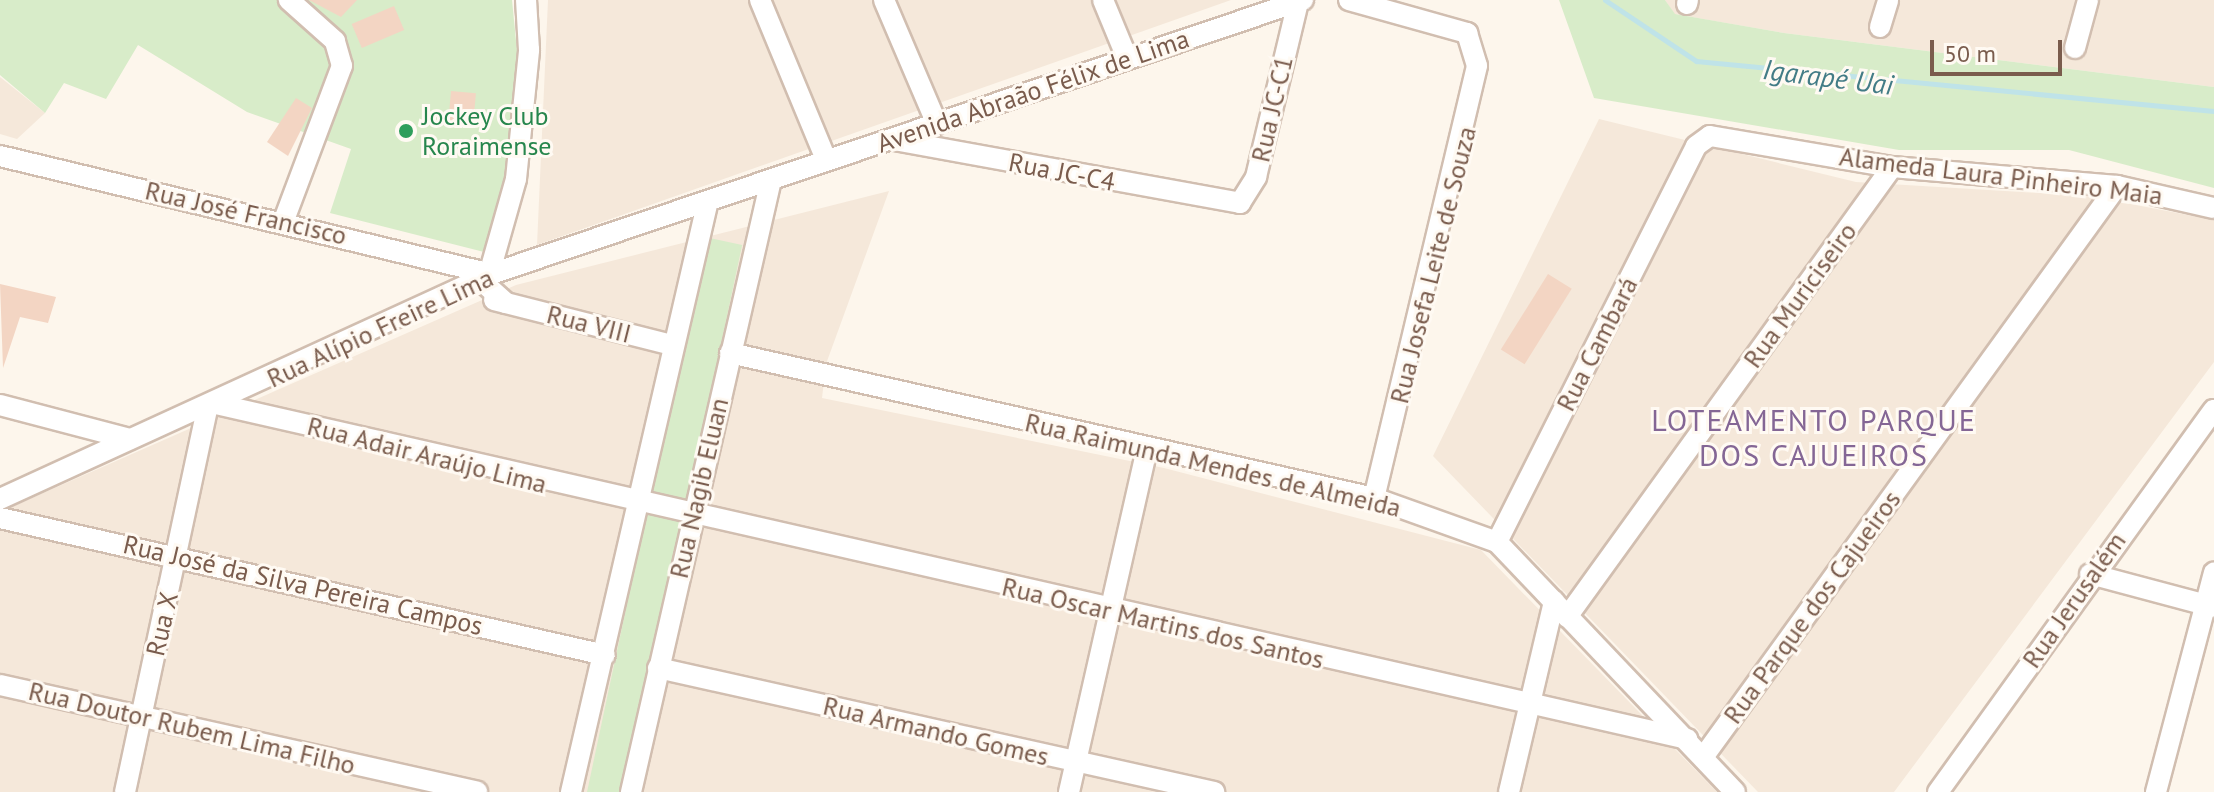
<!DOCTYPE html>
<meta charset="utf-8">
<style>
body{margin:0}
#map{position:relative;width:2214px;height:792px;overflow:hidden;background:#fdf6ec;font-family:"PT Sans",sans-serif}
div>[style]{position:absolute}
.residential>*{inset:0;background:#f5e8da}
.green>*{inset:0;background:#d8ecc9;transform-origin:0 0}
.stream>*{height:5px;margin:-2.5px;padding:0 2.5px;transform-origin:2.5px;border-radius:2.5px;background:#bfe3e8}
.building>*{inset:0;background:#f3d5c3;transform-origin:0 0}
.roads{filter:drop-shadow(2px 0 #d1beb0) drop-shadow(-2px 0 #d1beb0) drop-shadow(0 2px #d1beb0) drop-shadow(0 -2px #d1beb0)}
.minor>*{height:20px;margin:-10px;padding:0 10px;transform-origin:10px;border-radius:10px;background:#fff}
.dots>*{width:22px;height:22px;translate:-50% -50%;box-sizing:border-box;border:4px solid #fffaf3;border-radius:50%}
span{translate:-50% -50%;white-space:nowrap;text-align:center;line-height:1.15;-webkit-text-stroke:6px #fffaf3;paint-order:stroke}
.street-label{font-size:26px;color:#7a5c4d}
.leisure-label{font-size:26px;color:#27864d}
.left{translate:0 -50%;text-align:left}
.water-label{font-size:28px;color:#437c86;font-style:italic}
.quarter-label{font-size:30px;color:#846695;letter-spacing:2px}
.scale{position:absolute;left:1930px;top:40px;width:132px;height:36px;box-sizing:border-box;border:4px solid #7a5c4d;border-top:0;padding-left:10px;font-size:24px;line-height:28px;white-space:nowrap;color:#7a5c4d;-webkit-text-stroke:6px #fffaf3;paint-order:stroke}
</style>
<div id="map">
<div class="residential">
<i style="clip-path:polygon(548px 0,1231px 0,537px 245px)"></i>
<i style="clip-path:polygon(1665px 0,2214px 0,2214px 87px,1784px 33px,1674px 14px)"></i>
<i style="clip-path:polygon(0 77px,45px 113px,17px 139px,0 134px)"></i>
<i style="clip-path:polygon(1599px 119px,1856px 182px,2089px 196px,2214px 220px,2214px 362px,1894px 792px,1758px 792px,1433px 456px)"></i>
<i style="clip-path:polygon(889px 191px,826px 364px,822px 398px,1164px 468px,1481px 550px,1717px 792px,0 792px,0 512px,516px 285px)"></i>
</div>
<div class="green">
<i style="clip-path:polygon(0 0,512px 0,519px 71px,504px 201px,488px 253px,330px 213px,351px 149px,247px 112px,138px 45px,106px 99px,64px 83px,45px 113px,0 75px)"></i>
<i style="clip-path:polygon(1559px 0,1665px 0,1675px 14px,1784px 33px,2214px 87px,2214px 188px,2069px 150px,1899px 150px,1594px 98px)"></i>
<i style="left:705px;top:237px;width:38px;height:569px;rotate:12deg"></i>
</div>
<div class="stream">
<i style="left:1605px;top:0;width:110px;rotate:33.8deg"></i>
<i style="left:1696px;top:61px;width:520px;rotate:5.51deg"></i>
</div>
<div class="building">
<i style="clip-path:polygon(309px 0,357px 0,341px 17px)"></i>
<i style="left:394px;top:6px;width:26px;height:46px;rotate:67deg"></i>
<i style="left:451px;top:91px;width:25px;height:34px;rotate:5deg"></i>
<i style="clip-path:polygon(296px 98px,312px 108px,288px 156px,267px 142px)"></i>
<i style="left:1548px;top:274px;width:28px;height:89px;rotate:32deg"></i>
<i style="clip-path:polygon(0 284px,56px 297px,48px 323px,20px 317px,3px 368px)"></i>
</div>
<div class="roads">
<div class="minor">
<i style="left:760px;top:0;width:172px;rotate:67.5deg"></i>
<i style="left:884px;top:0;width:135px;rotate:66.9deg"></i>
<i style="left:1103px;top:0;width:63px;rotate:67.5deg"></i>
<i style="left:1349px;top:0;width:123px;rotate:15.6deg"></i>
<i style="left:1467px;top:33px;width:34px;rotate:73deg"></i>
<i style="left:1477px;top:66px;width:444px;rotate:103.4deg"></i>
<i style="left:1687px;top:4px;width:4px;rotate:-76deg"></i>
<i style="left:1880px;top:27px;width:28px;rotate:-73deg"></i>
<i style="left:2075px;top:48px;width:50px;rotate:-74.8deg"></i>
<i style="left:894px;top:140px;width:352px;rotate:10.3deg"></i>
<i style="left:1240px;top:203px;width:31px;rotate:-58deg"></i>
<i style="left:1256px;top:177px;width:180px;rotate:-76.5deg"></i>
<i style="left:0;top:156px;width:505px;rotate:13.51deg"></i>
<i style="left:284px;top:220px;width:165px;rotate:-69.4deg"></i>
<i style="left:342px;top:66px;width:26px;rotate:-106deg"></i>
<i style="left:335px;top:41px;width:62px;rotate:-138.3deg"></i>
<i style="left:494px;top:300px;width:184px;rotate:14.2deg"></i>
<i style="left:506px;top:303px;width:27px;rotate:-138deg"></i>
<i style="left:486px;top:285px;width:110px;rotate:-74.2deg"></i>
<i style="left:516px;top:179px;width:130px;rotate:-84.2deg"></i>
<i style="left:529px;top:50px;width:50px;rotate:-93.4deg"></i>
<i style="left:730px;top:353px;width:660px;rotate:12.69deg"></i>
<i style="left:1374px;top:498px;width:131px;rotate:19.7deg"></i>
<i style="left:1497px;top:542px;width:345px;rotate:46.4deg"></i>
<i style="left:216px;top:404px;width:1509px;rotate:12.83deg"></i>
<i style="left:0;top:405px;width:134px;rotate:14.7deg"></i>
<i style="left:0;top:499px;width:540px;rotate:-24.62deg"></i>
<i style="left:491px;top:274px;width:857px;rotate:-18.65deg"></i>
<i style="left:0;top:518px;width:620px;rotate:12.76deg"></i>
<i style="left:1497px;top:542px;width:443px;rotate:-63.3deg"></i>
<i style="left:1696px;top:146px;width:17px;rotate:-36deg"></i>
<i style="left:1710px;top:136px;width:185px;rotate:9.7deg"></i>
<i style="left:1892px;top:167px;width:226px;rotate:4.8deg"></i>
<i style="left:2117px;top:186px;width:99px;rotate:12.8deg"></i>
<i style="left:2090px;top:574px;width:128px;rotate:14.9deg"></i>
<i style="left:1567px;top:617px;width:555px;rotate:-54.16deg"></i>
<i style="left:658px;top:668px;width:570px;rotate:12.57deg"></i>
<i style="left:0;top:685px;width:489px;rotate:12.6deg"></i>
<i style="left:1704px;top:756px;width:704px;rotate:-54.07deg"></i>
<i style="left:125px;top:792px;width:393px;rotate:-77.9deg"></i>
<i style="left:571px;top:792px;width:603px;rotate:-76.96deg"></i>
<i style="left:631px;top:792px;width:624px;rotate:-77.12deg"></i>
<i style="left:1069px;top:792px;width:352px;rotate:-77.2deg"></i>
<i style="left:1509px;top:792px;width:196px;rotate:-76.7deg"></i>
<i style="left:1938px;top:792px;width:471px;rotate:-54.2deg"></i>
<i style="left:2156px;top:792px;width:227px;rotate:-75.2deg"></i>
</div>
</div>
<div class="dots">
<i style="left:406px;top:131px;background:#2e9e5b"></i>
</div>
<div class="street-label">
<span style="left:1033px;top:91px;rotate:-19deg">Avenida Abraão Félix de Lima</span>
<span style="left:1272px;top:109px;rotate:-77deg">Rua JC-C1</span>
<span style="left:1062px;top:172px;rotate:11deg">Rua JC-C4</span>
<span style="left:2001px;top:176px;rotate:7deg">Alameda Laura Pinheiro Maia</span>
<span style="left:246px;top:213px;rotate:13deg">Rua José Francisco</span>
<span style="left:1433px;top:265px;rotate:-76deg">Rua Josefa Leite de Souza</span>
<span style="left:1800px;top:295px;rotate:-54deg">Rua Muriciseiro</span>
<span style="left:589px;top:324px;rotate:14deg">Rua VIII</span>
<span style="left:380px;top:328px;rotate:-25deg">Rua Alípio Freire Lima</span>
<span style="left:1597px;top:344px;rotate:-63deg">Rua Cambará</span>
<span style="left:427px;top:455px;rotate:14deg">Rua Adair Araújo Lima</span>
<span style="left:1213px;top:465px;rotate:13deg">Rua Raimunda Mendes de Almeida</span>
<span style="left:699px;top:488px;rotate:-77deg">Rua Nagib Eluan</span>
<span style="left:303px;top:585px;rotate:13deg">Rua José da Silva Pereira Campos</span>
<span style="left:2074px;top:600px;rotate:-55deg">Rua Jerusalém</span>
<span style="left:1812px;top:607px;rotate:-54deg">Rua Parque dos Cajueiros</span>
<span style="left:1163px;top:623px;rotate:13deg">Rua Oscar Martins dos Santos</span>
<span style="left:162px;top:624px;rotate:-77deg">Rua X</span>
<span style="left:192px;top:728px;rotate:13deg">Rua Doutor Rubem Lima Filho</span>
<span style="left:936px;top:731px;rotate:13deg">Rua Armando Gomes</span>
</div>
<div class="leisure-label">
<span class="left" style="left:422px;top:131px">Jockey Club<br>Roraimense</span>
</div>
<div class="water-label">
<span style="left:1828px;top:77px;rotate:7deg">Igarapé Uai</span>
</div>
<div class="quarter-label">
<span style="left:1814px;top:437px">LOTEAMENTO PARQUE<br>DOS CAJUEIROS</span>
</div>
<div class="scale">50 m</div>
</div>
